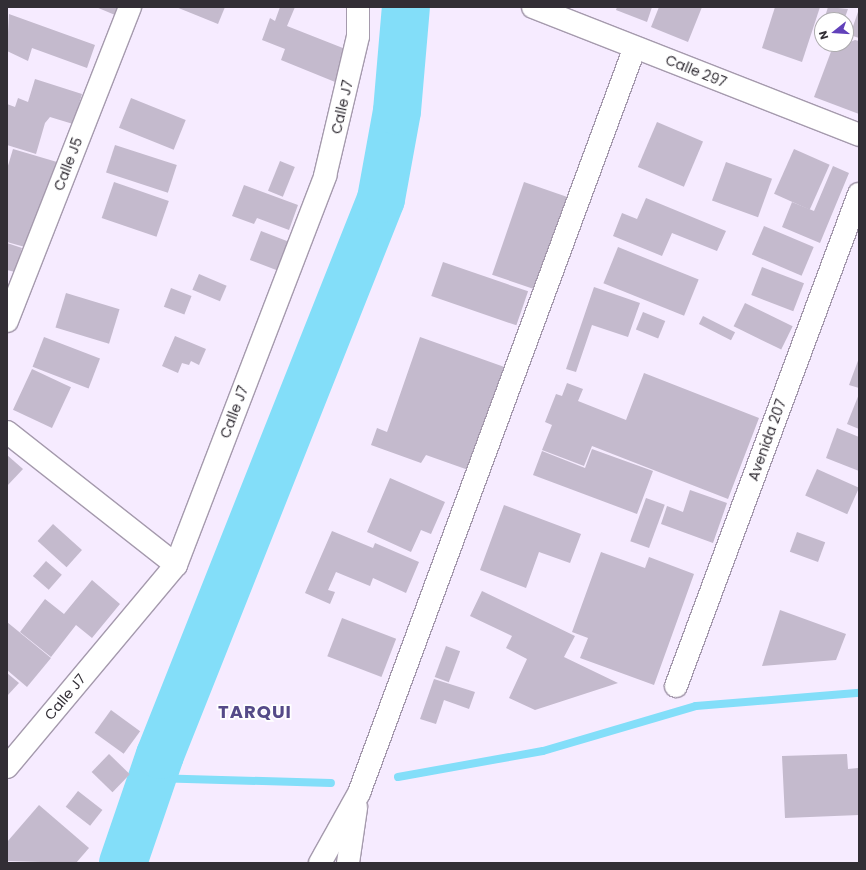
<!DOCTYPE html>
<style>
body{margin:0}
#map{position:relative;width:866px;height:870px;overflow:hidden;background:#f6ebff;font-family:Poppins,sans-serif}
div>[style]{position:absolute}
.stream>*{height:8px;margin:-4px;padding:0 4px;transform-origin:4px;border-radius:4px;background:#83def9}
.river>*{height:48px;margin:-24px;padding:0 24px;transform-origin:24px;border-radius:24px;background:#83def9}
.building>*{inset:0;background:#c4bacd;transform-origin:0 0}
.roads{filter:drop-shadow(1px 0 #a59aad) drop-shadow(-1px 0 #a59aad) drop-shadow(0 1px #a59aad) drop-shadow(0 -1px #a59aad)}
.minor>*{height:22px;margin:-11px;padding:0 11px;transform-origin:11px;border-radius:11px;background:#fff}
span{translate:-50% -50%;white-space:nowrap;text-align:center;line-height:1.15;-webkit-text-stroke:3.5px #fff;paint-order:stroke}
.street-label{font-size:14px;color:#322e35}
.district-label{font-size:18px;color:#554a88;font-weight:700;letter-spacing:1px}
.frame{position:absolute;inset:0;border:8px solid #322e35;pointer-events:none}
.north{position:absolute;left:814px;top:12px;width:40px;height:40px;box-sizing:border-box;background:#fff;border:1px solid #adabae;border-radius:50%;rotate:253deg;font-size:11px;font-weight:700;line-height:16px;text-align:center;color:#322e35}
.north::after{content:'';display:block;margin:auto;width:14px;height:18px;background:#6141ba;clip-path:polygon(50% 0,100% 100%,50% 72%,0 100%)}
</style>
<div id="map">
<div class="stream">
<i style="left:398px;top:777px;width:147px;rotate:-10.2deg"></i>
<i style="left:543px;top:751px;width:159px;rotate:-16.4deg"></i>
<i style="left:696px;top:706px;width:164px;rotate:-4.6deg"></i>
<i style="left:152px;top:778px;width:179px;rotate:1.6deg"></i>
</div>
<div class="river">
<i style="left:123px;top:863px;width:114px;rotate:-71.1deg"></i>
<i style="left:160px;top:755px;width:598px;rotate:-68.32deg"></i>
<i style="left:381px;top:199px;width:89px;rotate:-79.7deg"></i>
<i style="left:397px;top:111px;width:104px;rotate:-85.1deg"></i>
</div>
<div class="building">
<i style="clip-path:polygon(96px 7px,118px 7px,115px 15px)"></i>
<i style="clip-path:polygon(176px 7px,225px 7px,218px 24px)"></i>
<i style="clip-path:polygon(280px 7px,295px 7px,287px 26px,353px 52px,340px 84px,281px 60px,285px 49px,262px 40px,270px 18px,275px 21px)"></i>
<i style="clip-path:polygon(617px 7px,652px 7px,647px 22px,616px 10px)"></i>
<i style="clip-path:polygon(659px 7px,702px 7px,688px 42px,651px 27px)"></i>
<i style="clip-path:polygon(775px 7px,820px 7px,802px 62px,762px 48px)"></i>
<i style="clip-path:polygon(828px 7px,848px 9px,844px 20px,824px 20px)"></i>
<i style="clip-path:polygon(859px 9px,859px 38px,850px 35px)"></i>
<i style="clip-path:polygon(9px 14px,95px 45px,87px 68px,32px 48px,28px 61px,7px 51px)"></i>
<i style="clip-path:polygon(855px 40px,859px 41px,859px 114px,814px 97px,832px 49px)"></i>
<i style="clip-path:polygon(35px 79px,82px 94px,73px 124px,50px 117px,45px 123px,36px 154px,7px 145px,7px 104px,15px 107px,18px 98px,28px 102px)"></i>
<i style="left:131px;top:98px;width:59px;height:32px;rotate:22deg"></i>
<i style="left:657px;top:122px;width:50px;height:49px;rotate:23deg"></i>
<i style="left:115px;top:145px;width:65px;height:29px;rotate:18deg"></i>
<i style="clip-path:polygon(13px 149px,57px 162px,32px 249px,7px 242px,7px 169px)"></i>
<i style="left:794px;top:149px;width:39px;height:49px;rotate:24deg"></i>
<i style="left:280px;top:161px;width:16px;height:32px;rotate:22deg"></i>
<i style="left:726px;top:162px;width:49px;height:41px;rotate:20deg"></i>
<i style="clip-path:polygon(833px 166px,849px 173px,820px 243px,782px 227px,792px 202px,814px 211px)"></i>
<i style="left:114px;top:182px;width:58px;height:38px;rotate:19deg"></i>
<i style="left:524px;top:182px;width:55px;height:98px;rotate:19deg"></i>
<i style="clip-path:polygon(244px 185px,298px 205px,289px 230px,257px 218px,254px 224px,232px 216px)"></i>
<i style="clip-path:polygon(646px 198px,726px 231px,717px 251px,672px 233px,662px 256px,613px 236px,622px 213px,637px 219px)"></i>
<i style="left:764px;top:226px;width:54px;height:31px;rotate:23deg"></i>
<i style="left:261px;top:231px;width:36px;height:31px;rotate:21deg"></i>
<i style="clip-path:polygon(7px 243px,22px 248px,15px 272px,7px 270px)"></i>
<i style="left:618px;top:247px;width:87px;height:39px;rotate:22deg"></i>
<i style="left:443px;top:262px;width:90px;height:36px;rotate:19deg"></i>
<i style="left:762px;top:267px;width:45px;height:30px;rotate:21deg"></i>
<i style="left:199px;top:274px;width:30px;height:17px;rotate:23deg"></i>
<i style="clip-path:polygon(594px 287px,640px 303px,628px 337px,592px 325px,576px 372px,566px 369px)"></i>
<i style="left:171px;top:288px;width:22px;height:20px;rotate:21deg"></i>
<i style="left:66px;top:293px;width:56px;height:36px;rotate:17deg"></i>
<i style="left:745px;top:303px;width:53px;height:26px;rotate:26deg"></i>
<i style="left:643px;top:312px;width:24px;height:19px;rotate:22deg"></i>
<i style="left:703px;top:316px;width:36px;height:9px;rotate:27deg"></i>
<i style="clip-path:polygon(175px 336px,206px 349px,199px 365px,191px 361px,189px 365px,182px 363px,178px 373px,162px 366px)"></i>
<i style="left:44px;top:337px;width:60px;height:32px;rotate:21deg"></i>
<i style="clip-path:polygon(420px 337px,510px 369px,474px 472px,426px 455px,421px 463px,371px 445px,377px 428px,387px 432px)"></i>
<i style="clip-path:polygon(859px 358px,859px 388px,849px 385px)"></i>
<i style="left:32px;top:369px;width:43px;height:45px;rotate:25deg"></i>
<i style="clip-path:polygon(644px 373px,759px 418px,728px 499px,592px 446px,584px 466px,542px 450px,552px 425px,545px 422px,556px 394px,562px 396px,567px 383px,583px 389px,578px 401px,626px 420px)"></i>
<i style="clip-path:polygon(859px 394px,859px 429px,847px 424px)"></i>
<i style="clip-path:polygon(837px 428px,859px 437px,859px 471px,826px 458px)"></i>
<i style="clip-path:polygon(592px 449px,653px 471px,637px 514px,533px 475px,542px 451px,585px 468px)"></i>
<i style="clip-path:polygon(7px 455px,23px 469px,7px 486px)"></i>
<i style="left:817px;top:469px;width:46px;height:29px;rotate:24deg"></i>
<i style="clip-path:polygon(390px 478px,445px 502px,431px 534px,421px 530px,411px 552px,367px 532px)"></i>
<i style="clip-path:polygon(690px 490px,727px 503px,713px 543px,661px 524px,667px 506px,683px 512px)"></i>
<i style="left:646px;top:498px;width:20px;height:46px;rotate:20deg"></i>
<i style="clip-path:polygon(504px 505px,581px 534px,570px 563px,539px 552px,526px 588px,480px 570px)"></i>
<i style="left:53px;top:524px;width:39px;height:23px;rotate:42deg"></i>
<i style="clip-path:polygon(332px 531px,373px 548px,375px 543px,419px 562px,406px 593px,373px 578px,370px 586px,336px 572px,328px 590px,335px 592px,330px 604px,305px 593px)"></i>
<i style="left:797px;top:532px;width:30px;height:21px;rotate:20deg"></i>
<i style="clip-path:polygon(601px 552px,645px 568px,649px 557px,694px 574px,654px 685px,580px 658px,588px 638px,572px 632px)"></i>
<i style="left:46px;top:561px;width:21px;height:20px;rotate:41deg"></i>
<i style="clip-path:polygon(92px 580px,120px 604px,92px 638px,76px 625px,51px 657px,20px 632px,45px 599px,64px 614px)"></i>
<i style="clip-path:polygon(482px 591px,575px 636px,564px 657px,618px 683px,535px 710px,509px 698px,527px 659px,506px 648px,512px 636px,470px 616px)"></i>
<i style="clip-path:polygon(780px 610px,846px 634px,836px 660px,762px 666px)"></i>
<i style="left:342px;top:618px;width:58px;height:41px;rotate:21deg"></i>
<i style="clip-path:polygon(7px 622px,51px 658px,27px 687px,7px 670px)"></i>
<i style="left:446px;top:646px;width:15px;height:33px;rotate:20deg"></i>
<i style="clip-path:polygon(7px 673px,19px 683px,7px 696px)"></i>
<i style="clip-path:polygon(434px 679px,475px 692px,469px 709px,444px 700px,436px 724px,420px 719px)"></i>
<i style="left:111px;top:710px;width:36px;height:28px;rotate:36deg"></i>
<i style="left:109px;top:754px;width:29px;height:25px;rotate:44deg"></i>
<i style="clip-path:polygon(847px 754px,848px 769px,858px 768px,859px 815px,785px 818px,782px 756px)"></i>
<i style="left:78px;top:791px;width:31px;height:20px;rotate:38deg"></i>
<i style="clip-path:polygon(39px 805px,89px 848px,76px 863px,7px 861px,7px 842px)"></i>
</div>
<div class="roads">
<div class="minor">
<i style="left:533px;top:7px;width:350px;rotate:21.4deg"></i>
<i style="left:7px;top:321px;width:337px;rotate:-68.6deg"></i>
<i style="left:7px;top:432px;width:215px;rotate:38.2deg"></i>
<i style="left:676px;top:686px;width:525px;rotate:-69.6deg"></i>
<i style="left:7px;top:767px;width:263px;rotate:-50.1deg"></i>
<i style="left:176px;top:565px;width:417px;rotate:-69deg"></i>
<i style="left:325px;top:176px;width:144px;rotate:-76.7deg"></i>
<i style="left:358px;top:36px;width:29px;rotate:-90deg"></i>
<i style="left:320px;top:863px;width:80px;rotate:-60.9deg"></i>
<i style="left:359px;top:793px;width:795px;rotate:-69.7deg"></i>
<i style="left:348px;top:863px;width:56px;rotate:-81.7deg"></i>
</div>
</div>
<div class="street-label">
<span style="left:696px;top:71px;rotate:22deg">Calle 297</span>
<span style="left:342px;top:107px;rotate:-77deg">Calle J7</span>
<span style="left:68px;top:164px;rotate:-69deg">Calle J5</span>
<span style="left:234px;top:412px;rotate:-69deg">Calle J7</span>
<span style="left:767px;top:440px;rotate:-70deg">Avenida 207</span>
<span style="left:65px;top:697px;rotate:-50deg">Calle J7</span>
</div>
<div class="district-label">
<span style="left:255px;top:712px">TARQUI</span>
</div>
<div class="frame"></div>
<div class="north">N</div>
</div>
